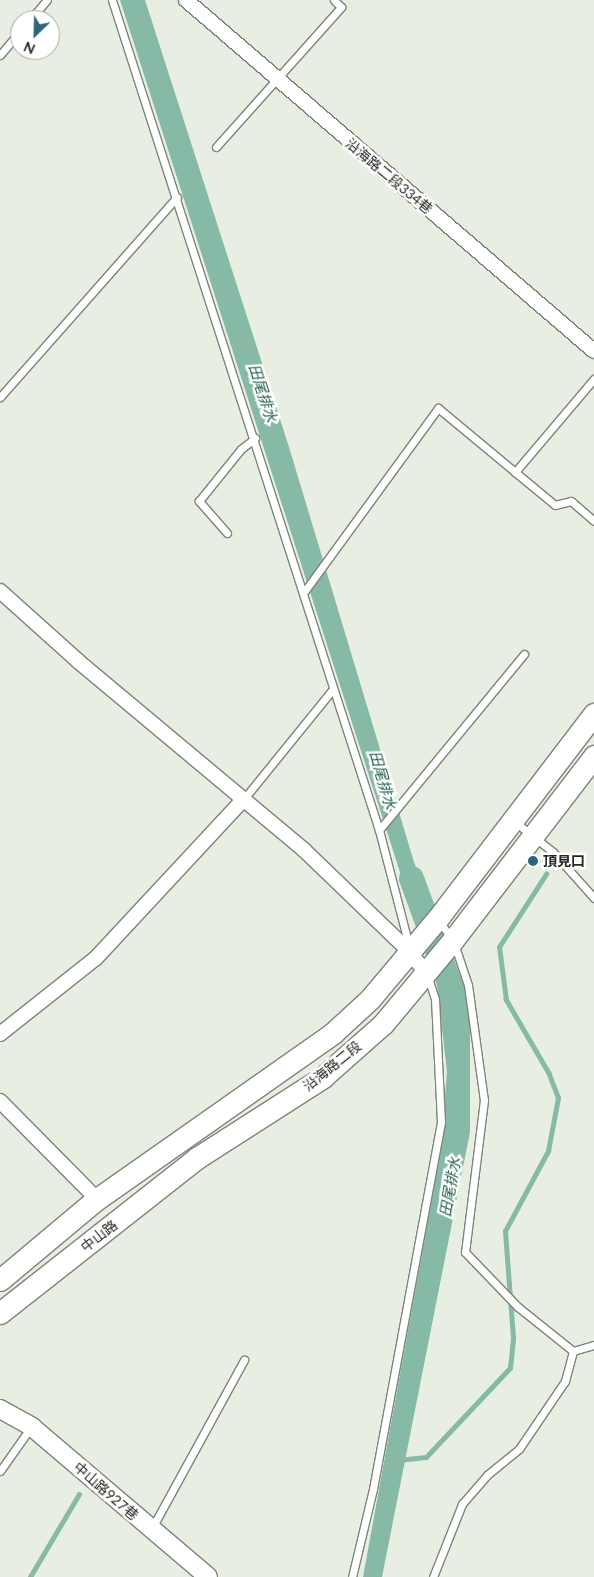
<!DOCTYPE html>
<meta charset="utf-8">
<style>
body{margin:0}
#map{position:relative;width:594px;height:1577px;overflow:hidden;background:#e8efe2;font-family:Lato,"Noto Sans TC",sans-serif}
div>[style]{position:absolute}
.water>*{inset:0;background:#86baa7}
.stream>*{height:4.5px;margin:-2.25px;padding:0 2.25px;transform-origin:2.25px;border-radius:2.25px;background:#86baa7}
.river>*{height:25px;margin:-12.5px;padding:0 12.5px;transform-origin:12.5px;border-radius:12.5px;background:#86baa7}
.roads{filter:drop-shadow(1px 0 #7e8479) drop-shadow(-1px 0 #7e8479) drop-shadow(0 1px #7e8479) drop-shadow(0 -1px #7e8479)}
.service>*{height:7px;margin:-3.5px;padding:0 3.5px;transform-origin:3.5px;border-radius:3.5px;background:#fff}
.minor>*{height:14px;margin:-7px;padding:0 7px;transform-origin:7px;border-radius:7px;background:#fff}
.tertiary>*{height:18px;margin:-9px;padding:0 9px;transform-origin:9px;border-radius:9px;background:#fff}
.primary>*{height:21px;margin:-10.5px;padding:0 10.5px;transform-origin:10.5px;border-radius:10.5px;background:#fff}
.dots>*{width:14px;height:14px;translate:-50% -50%;box-sizing:border-box;border:2px solid #fff;border-radius:50%}
span{translate:-50% -50%;white-space:nowrap;text-align:center;line-height:1.15;-webkit-text-stroke:5px #fff;paint-order:stroke}
.street-label{font-size:14px;color:#252723}
.poi-label{font-size:14px;color:#252723;font-weight:700}
.left{translate:0 -50%;text-align:left}
.water-label{font-size:15px;color:#1f5f4c;font-style:italic}
.north{position:absolute;left:10px;top:10px;width:50px;height:50px;box-sizing:border-box;background:#fff;border:1px solid #a8a9a7;border-radius:50%;rotate:204deg;font-size:14px;font-weight:700;line-height:20px;text-align:center;color:#252723}
.north::after{content:'';display:block;margin:auto;width:18px;height:22px;background:#2b677e;clip-path:polygon(50% 0,100% 100%,50% 72%,0 100%)}
</style>
<div id="map">
<div class="water">
<i style="clip-path:polygon(120px 0,145px 0,289px 447px,414px 862px,429px 903px,415px 919px)"></i>
<i style="clip-path:polygon(452px 966px,465px 995px,470px 1024px,470px 1132px,382px 1577px,363px 1577px,440px 1155px,447px 1072px,437px 985px)"></i>
</div>
<div class="stream">
<i style="left:398px;top:1460px;width:28px;rotate:-6deg"></i>
<i style="left:426px;top:1457px;width:122px;rotate:-46.7deg"></i>
<i style="left:510px;top:1368px;width:30px;rotate:-84deg"></i>
<i style="left:513px;top:1338px;width:107px;rotate:-94.3deg"></i>
<i style="left:505px;top:1231px;width:91px;rotate:-61.7deg"></i>
<i style="left:548px;top:1151px;width:54px;rotate:-79.3deg"></i>
<i style="left:558px;top:1098px;width:26px;rotate:-111deg"></i>
<i style="left:549px;top:1074px;width:86px;rotate:-120.2deg"></i>
<i style="left:506px;top:1000px;width:53px;rotate:-97.5deg"></i>
<i style="left:499px;top:947px;width:87px;rotate:-57.2deg"></i>
<i style="left:30px;top:1577px;width:96px;rotate:-59.4deg"></i>
</div>
<div class="river">
<i style="left:411px;top:878px;width:137px;rotate:70deg"></i>
</div>
<div class="roads">
<div class="service">
<i style="left:112px;top:0;width:872px;rotate:72.17deg"></i>
<i style="left:379px;top:830px;width:120px;rotate:75.5deg"></i>
<i style="left:30px;top:20px;width:26px;rotate:-50deg"></i>
<i style="left:0;top:55px;width:31px;rotate:-50deg"></i>
<i style="left:216px;top:147px;width:188px;rotate:-48.2deg"></i>
<i style="left:341px;top:7px;width:10px;rotate:-135deg"></i>
<i style="left:0;top:397px;width:267px;rotate:-48.5deg"></i>
<i style="left:515px;top:472px;width:52px;rotate:39.5deg"></i>
<i style="left:555px;top:505px;width:16px;rotate:-14deg"></i>
<i style="left:571px;top:501px;width:30px;rotate:41deg"></i>
<i style="left:227px;top:533px;width:43px;rotate:-131.2deg"></i>
<i style="left:199px;top:501px;width:67px;rotate:-51.1deg"></i>
<i style="left:241px;top:449px;width:18px;rotate:-38deg"></i>
<i style="left:304px;top:592px;width:228px;rotate:-53.9deg"></i>
<i style="left:438px;top:408px;width:100px;rotate:39.7deg"></i>
<i style="left:515px;top:472px;width:122px;rotate:-49.7deg"></i>
<i style="left:243px;top:800px;width:141px;rotate:-51deg"></i>
<i style="left:515px;top:822px;width:48px;rotate:38.3deg"></i>
<i style="left:553px;top:852px;width:62px;rotate:48.3deg"></i>
<i style="left:379px;top:830px;width:228px;rotate:-50.5deg"></i>
<i style="left:439px;top:921px;width:24px;rotate:54deg"></i>
<i style="left:453px;top:940px;width:47px;rotate:71.6deg"></i>
<i style="left:468px;top:985px;width:116px;rotate:82.1deg"></i>
<i style="left:484px;top:1100px;width:153px;rotate:97.1deg"></i>
<i style="left:465px;top:1252px;width:76px;rotate:46.1deg"></i>
<i style="left:518px;top:1307px;width:70px;rotate:38.7deg"></i>
<i style="left:573px;top:1351px;width:22px;rotate:-16deg"></i>
<i style="left:0;top:1471px;width:54px;rotate:-54.8deg"></i>
<i style="left:152px;top:1528px;width:192px;rotate:-61.3deg"></i>
<i style="left:352px;top:1577px;width:90px;rotate:-76.6deg"></i>
<i style="left:373px;top:1489px;width:373px;rotate:-79.5deg"></i>
<i style="left:441px;top:1122px;width:123px;rotate:-92.8deg"></i>
<i style="left:435px;top:999px;width:25px;rotate:-108deg"></i>
<i style="left:433px;top:1577px;width:79px;rotate:-68.3deg"></i>
<i style="left:462px;top:1504px;width:38px;rotate:-49deg"></i>
<i style="left:487px;top:1475px;width:41px;rotate:-39.1deg"></i>
<i style="left:519px;top:1449px;width:82px;rotate:-55.9deg"></i>
<i style="left:565px;top:1381px;width:31px;rotate:-75deg"></i>
</div>
<div class="minor">
<i style="left:186px;top:0;width:538px;rotate:40.71deg"></i>
<i style="left:0;top:591px;width:105px;rotate:41.9deg"></i>
<i style="left:78px;top:661px;width:295px;rotate:39.9deg"></i>
<i style="left:304px;top:850px;width:147px;rotate:43.9deg"></i>
<i style="left:410px;top:952px;width:26px;rotate:53deg"></i>
<i style="left:0;top:1034px;width:122px;rotate:-38.4deg"></i>
<i style="left:96px;top:958px;width:216px;rotate:-47.1deg"></i>
<i style="left:0;top:1101px;width:138px;rotate:45.3deg"></i>
</div>
<div class="tertiary">
<i style="left:0;top:1409px;width:37px;rotate:29deg"></i>
<i style="left:32px;top:1427px;width:231px;rotate:40.4deg"></i>
</div>
<div class="primary">
<i style="left:0;top:1280px;width:126px;rotate:-39.9deg"></i>
<i style="left:97px;top:1199px;width:289px;rotate:-35.1deg"></i>
<i style="left:333px;top:1033px;width:50px;rotate:-42.6deg"></i>
<i style="left:370px;top:999px;width:106px;rotate:-50deg"></i>
<i style="left:438px;top:918px;width:257px;rotate:-52.6deg"></i>
<i style="left:0;top:1313px;width:251px;rotate:-38.2deg"></i>
<i style="left:197px;top:1158px;width:150px;rotate:-32.7deg"></i>
<i style="left:323px;top:1077px;width:80px;rotate:-41.5deg"></i>
<i style="left:383px;top:1024px;width:109px;rotate:-50.2deg"></i>
<i style="left:453px;top:940px;width:232px;rotate:-52.5deg"></i>
</div>
</div>
<div class="dots">
<i style="left:533px;top:861px;background:#2b677e"></i>
</div>
<div class="street-label">
<span style="left:389px;top:176px;rotate:40deg">沿海路二段334巷</span>
<span style="left:332px;top:1066px;rotate:-39deg">沿海路二段</span>
<span style="left:99px;top:1236px;rotate:-38deg">中山路</span>
<span style="left:106px;top:1491px;rotate:41deg">中山路927巷</span>
</div>
<div class="poi-label">
<span class="left" style="left:543px;top:861px">頂見口</span>
</div>
<div class="water-label">
<span style="left:263px;top:393px;rotate:72deg">田尾排水</span>
<span style="left:383px;top:780px;rotate:74deg">田尾排水</span>
<span style="left:450px;top:1187px;rotate:-80deg">田尾排水</span>
</div>
<div class="north">N</div>
</div>
